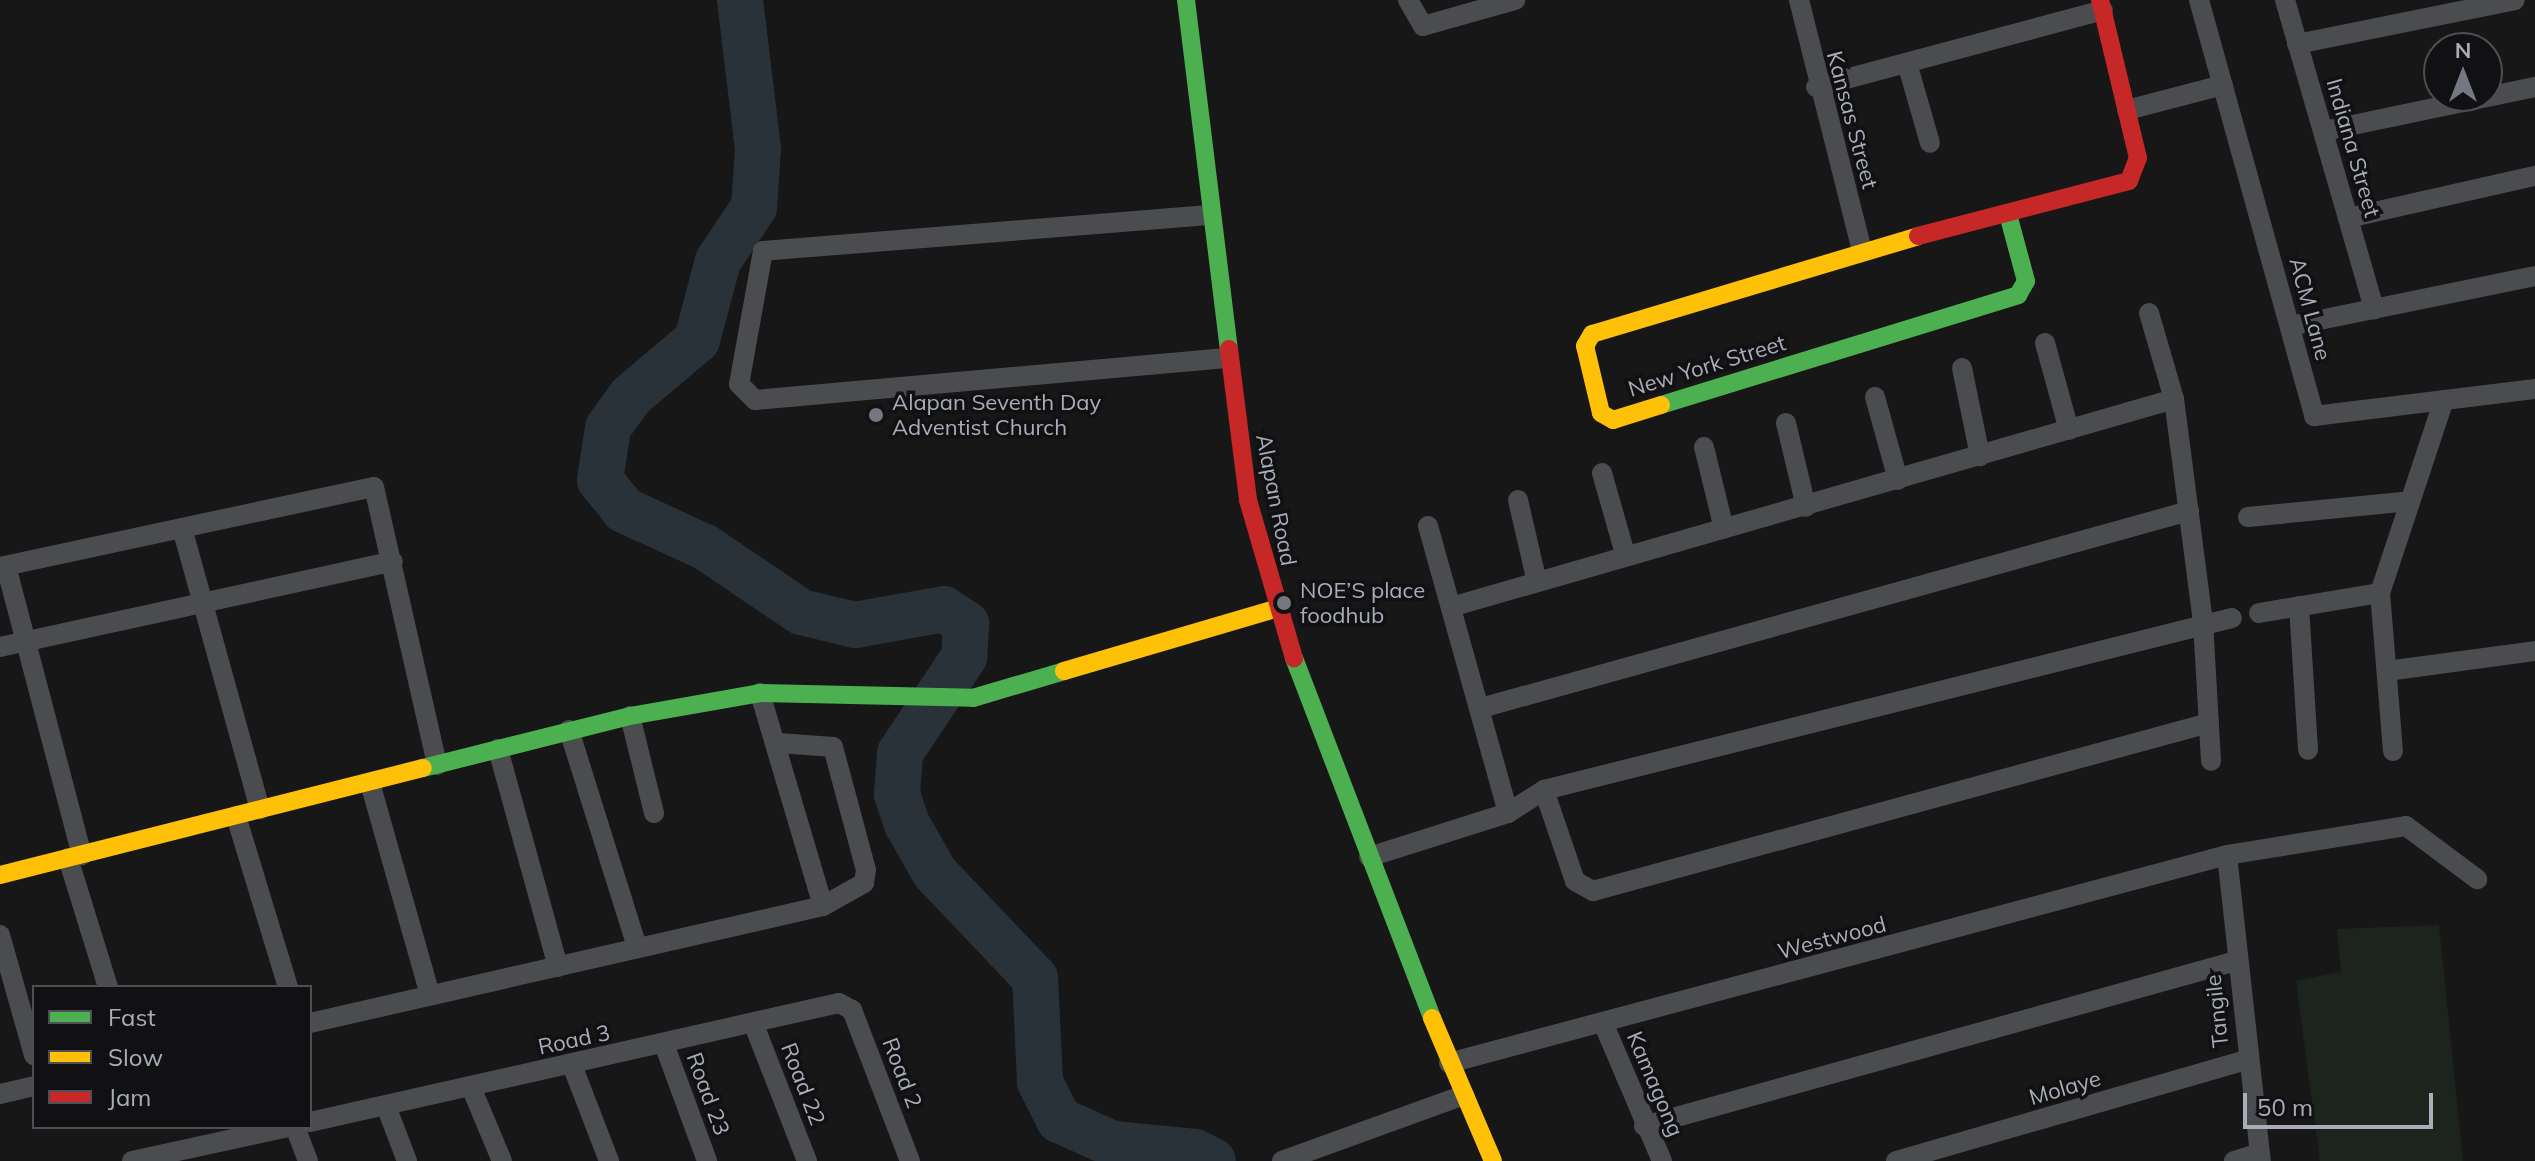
<!DOCTYPE html>
<meta charset="utf-8">
<style>
body{margin:0}
#map{position:relative;width:2535px;height:1161px;overflow:hidden;background:#171717;font-family:Mulish,sans-serif}
div>[style]{position:absolute}
.green>*{inset:0;background:#1d241e}
.river>*{height:46px;margin:-23px;padding:0 23px;transform-origin:23px;border-radius:23px;background:#2a3239}
.street>*{height:20px;margin:-10px;padding:0 10px;transform-origin:10px;border-radius:10px;background:#4b4c50}
.fast>*{height:18px;margin:-9px;padding:0 9px;transform-origin:9px;border-radius:9px;background:#4caf50}
.slow>*{height:18px;margin:-9px;padding:0 9px;transform-origin:9px;border-radius:9px;background:#ffc107}
.jam>*{height:18px;margin:-9px;padding:0 9px;transform-origin:9px;border-radius:9px;background:#c62828}
.dots>*{width:22px;height:22px;translate:-50% -50%;box-sizing:border-box;border:4px solid #111113;border-radius:50%}
span{translate:-50% -50%;white-space:nowrap;text-align:center;line-height:1.15;-webkit-text-stroke:7px #111113;paint-order:stroke}
.street-label{font-size:22px;color:#a8adb8}
.poi-label{font-size:22px;color:#a8adb8}
.left{translate:0 -50%;text-align:left}
.legend{position:absolute;left:32px;top:985px;width:280px;height:144px;box-sizing:border-box;background:#111113;border:2px solid #4d4f55;margin:0;padding:10px 14px;list-style:none;font-size:24px;color:#a8adb8}
.legend li{display:flex;align-items:center;gap:16px;height:40px}
.legend b{width:40px;border:2px solid #4d4f55}
.north{position:absolute;left:2423px;top:32px;width:80px;height:80px;box-sizing:border-box;background:#111113;border:2px solid #4d4f55;border-radius:50%;rotate:0deg;font-size:22px;font-weight:700;line-height:32px;text-align:center;color:#a8adb8}
.north::after{content:'';display:block;margin:auto;width:28px;height:36px;background:#757880;clip-path:polygon(50% 0,100% 100%,50% 72%,0 100%)}
.scale{position:absolute;left:2243px;top:1093px;width:190px;height:36px;box-sizing:border-box;border:4px solid #a8adb8;border-top:0;padding-left:10px;font-size:24px;line-height:28px;white-space:nowrap;color:#a8adb8;-webkit-text-stroke:6px #111113;paint-order:stroke}
</style>
<div id="map">
<div class="green">
<i style="clip-path:polygon(2439px 925px,2463px 1161px,2320px 1161px,2296px 981px,2341px 972px,2337px 929px)"></i>
</div>
<div class="river">
<i style="left:740px;top:0;width:150px;rotate:83.1deg"></i>
<i style="left:758px;top:149px;width:58px;rotate:93.9deg"></i>
<i style="left:754px;top:207px;width:65px;rotate:123.7deg"></i>
<i style="left:718px;top:261px;width:82px;rotate:104.9deg"></i>
<i style="left:697px;top:340px;width:87px;rotate:139.7deg"></i>
<i style="left:631px;top:396px;width:39px;rotate:126deg"></i>
<i style="left:608px;top:428px;width:53px;rotate:98.7deg"></i>
<i style="left:600px;top:480px;width:38px;rotate:51deg"></i>
<i style="left:624px;top:510px;width:89px;rotate:24.6deg"></i>
<i style="left:705px;top:547px;width:116px;rotate:34.1deg"></i>
<i style="left:801px;top:612px;width:56px;rotate:13.5deg"></i>
<i style="left:855px;top:625px;width:90px;rotate:-10.2deg"></i>
<i style="left:944px;top:609px;width:27px;rotate:34deg"></i>
<i style="left:966px;top:624px;width:33px;rotate:93deg"></i>
<i style="left:964px;top:657px;width:115px;rotate:123.7deg"></i>
<i style="left:900px;top:753px;width:41px;rotate:94.2deg"></i>
<i style="left:897px;top:794px;width:32px;rotate:72deg"></i>
<i style="left:907px;top:824px;width:56px;rotate:60.3deg"></i>
<i style="left:935px;top:873px;width:145px;rotate:46.4deg"></i>
<i style="left:1035px;top:978px;width:104px;rotate:87.2deg"></i>
<i style="left:1040px;top:1082px;width:42px;rotate:63.4deg"></i>
<i style="left:1059px;top:1120px;width:59px;rotate:24deg"></i>
<i style="left:1113px;top:1144px;width:82px;rotate:5.6deg"></i>
<i style="left:1195px;top:1152px;width:20px;rotate:27deg"></i>
</div>
<div class="street">
<i style="left:1408px;top:0;width:30px;rotate:60deg"></i>
<i style="left:1423px;top:26px;width:96px;rotate:-15.8deg"></i>
<i style="left:1799px;top:0;width:259px;rotate:75.9deg"></i>
<i style="left:2199px;top:0;width:432px;rotate:74.5deg"></i>
<i style="left:2314px;top:416px;width:223px;rotate:-7deg"></i>
<i style="left:2285px;top:0;width:322px;rotate:73.9deg"></i>
<i style="left:2297px;top:44px;width:222px;rotate:-11.4deg"></i>
<i style="left:1907px;top:63px;width:83px;rotate:74deg"></i>
<i style="left:1816px;top:87px;width:297px;rotate:-15deg"></i>
<i style="left:2127px;top:110px;width:99px;rotate:-14.6deg"></i>
<i style="left:2324px;top:131px;width:216px;rotate:-11.8deg"></i>
<i style="left:1209px;top:215px;width:447px;rotate:175.4deg"></i>
<i style="left:763px;top:251px;width:135px;rotate:100.2deg"></i>
<i style="left:739px;top:384px;width:23px;rotate:45deg"></i>
<i style="left:755px;top:400px;width:476px;rotate:-5.1deg"></i>
<i style="left:2348px;top:218px;width:192px;rotate:-12.7deg"></i>
<i style="left:2149px;top:313px;width:90px;rotate:73.8deg"></i>
<i style="left:2290px;top:326px;width:250px;rotate:-11.5deg"></i>
<i style="left:2045px;top:343px;width:90px;rotate:74.6deg"></i>
<i style="left:1962px;top:368px;width:90px;rotate:78.4deg"></i>
<i style="left:1875px;top:397px;width:86px;rotate:74.5deg"></i>
<i style="left:1786px;top:423px;width:86px;rotate:76.6deg"></i>
<i style="left:1704px;top:447px;width:84px;rotate:76.3deg"></i>
<i style="left:1602px;top:473px;width:87px;rotate:74.1deg"></i>
<i style="left:1518px;top:500px;width:80px;rotate:77deg"></i>
<i style="left:2248px;top:517px;width:163px;rotate:-5.6deg"></i>
<i style="left:1428px;top:526px;width:298px;rotate:74.4deg"></i>
<i style="left:182px;top:528px;width:292px;rotate:74.5deg"></i>
<i style="left:6px;top:566px;width:299px;rotate:75.3deg"></i>
<i style="left:0;top:567px;width:382px;rotate:-12.1deg"></i>
<i style="left:374px;top:487px;width:285px;rotate:77.2deg"></i>
<i style="left:2299px;top:606px;width:144px;rotate:86.4deg"></i>
<i style="left:1451px;top:607px;width:752px;rotate:-16.05deg"></i>
<i style="left:2174px;top:399px;width:225px;rotate:82.6deg"></i>
<i style="left:2203px;top:622px;width:139px;rotate:86.7deg"></i>
<i style="left:2259px;top:613px;width:123px;rotate:-9.4deg"></i>
<i style="left:0;top:647px;width:402px;rotate:-12.3deg"></i>
<i style="left:2387px;top:671px;width:149px;rotate:-7.7deg"></i>
<i style="left:1481px;top:708px;width:735px;rotate:-15.55deg"></i>
<i style="left:630px;top:716px;width:100px;rotate:76.1deg"></i>
<i style="left:569px;top:730px;width:224px;rotate:72.6deg"></i>
<i style="left:779px;top:743px;width:54px;rotate:4.2deg"></i>
<i style="left:833px;top:747px;width:127px;rotate:75deg"></i>
<i style="left:866px;top:870px;width:13px;rotate:99deg"></i>
<i style="left:864px;top:883px;width:47px;rotate:150.7deg"></i>
<i style="left:498px;top:749px;width:226px;rotate:74.6deg"></i>
<i style="left:2393px;top:751px;width:159px;rotate:-94.7deg"></i>
<i style="left:2380px;top:593px;width:203px;rotate:-71.7deg"></i>
<i style="left:370px;top:783px;width:216px;rotate:74.2deg"></i>
<i style="left:1544px;top:790px;width:96px;rotate:71.2deg"></i>
<i style="left:1575px;top:881px;width:21px;rotate:29deg"></i>
<i style="left:1593px;top:891px;width:638px;rotate:-15.26deg"></i>
<i style="left:236px;top:816px;width:179px;rotate:73.1deg"></i>
<i style="left:2227px;top:855px;width:308px;rotate:83.7deg"></i>
<i style="left:1369px;top:857px;width:146px;rotate:-17.6deg"></i>
<i style="left:1508px;top:813px;width:43px;rotate:-32.6deg"></i>
<i style="left:1544px;top:790px;width:709px;rotate:-14.04deg"></i>
<i style="left:68px;top:858px;width:135px;rotate:72.8deg"></i>
<i style="left:0;top:935px;width:125px;rotate:74.2deg"></i>
<i style="left:310px;top:1023px;width:526px;rotate:-12.85deg"></i>
<i style="left:823px;top:906px;width:222px;rotate:-106.5deg"></i>
<i style="left:754px;top:1025px;width:146px;rotate:68.7deg"></i>
<i style="left:1604px;top:1025px;width:148px;rotate:66.9deg"></i>
<i style="left:664px;top:1044px;width:125px;rotate:69.8deg"></i>
<i style="left:1449px;top:1063px;width:805px;rotate:-14.97deg"></i>
<i style="left:2227px;top:855px;width:181px;rotate:-9.2deg"></i>
<i style="left:2406px;top:826px;width:89px;rotate:36.7deg"></i>
<i style="left:572px;top:1065px;width:103px;rotate:68.9deg"></i>
<i style="left:471px;top:1087px;width:80px;rotate:67.3deg"></i>
<i style="left:0;top:1094px;width:35px;rotate:-13deg"></i>
<i style="left:386px;top:1106px;width:59px;rotate:69.1deg"></i>
<i style="left:310px;top:1122px;width:542px;rotate:-12.68deg"></i>
<i style="left:839px;top:1003px;width:15px;rotate:28deg"></i>
<i style="left:852px;top:1010px;width:162px;rotate:69deg"></i>
<i style="left:1644px;top:1126px;width:615px;rotate:-15.57deg"></i>
<i style="left:295px;top:1127px;width:36px;rotate:69deg"></i>
<i style="left:132px;top:1161px;width:160px;rotate:-12.3deg"></i>
<i style="left:1282px;top:1161px;width:194px;rotate:-19.9deg"></i>
<i style="left:1896px;top:1161px;width:365px;rotate:-16.1deg"></i>
<i style="left:2234px;top:1161px;width:27px;rotate:-17deg"></i>
</div>
<div class="fast">
<i style="left:1186px;top:0;width:352px;rotate:83deg"></i>
<i style="left:1661px;top:405px;width:374px;rotate:-17.1deg"></i>
<i style="left:2018px;top:295px;width:16px;rotate:-60deg"></i>
<i style="left:2026px;top:281px;width:65px;rotate:-105.1deg"></i>
<i style="left:1294px;top:658px;width:386px;rotate:69deg"></i>
<i style="left:423px;top:768px;width:213px;rotate:-14.1deg"></i>
<i style="left:630px;top:716px;width:132px;rotate:-10deg"></i>
<i style="left:760px;top:693px;width:213px;rotate:1.3deg"></i>
<i style="left:973px;top:698px;width:95px;rotate:-16.5deg"></i>
</div>
<div class="slow">
<i style="left:1661px;top:405px;width:50px;rotate:162.6deg"></i>
<i style="left:1613px;top:420px;width:14px;rotate:-150deg"></i>
<i style="left:1601px;top:413px;width:69px;rotate:-103.4deg"></i>
<i style="left:1585px;top:346px;width:14px;rotate:-60deg"></i>
<i style="left:1592px;top:334px;width:340px;rotate:-16.7deg"></i>
<i style="left:1064px;top:671px;width:220px;rotate:-16.4deg"></i>
<i style="left:0;top:875px;width:436px;rotate:-14.2deg"></i>
<i style="left:1432px;top:1018px;width:155px;rotate:66.9deg"></i>
</div>
<div class="jam">
<i style="left:1918px;top:236px;width:218px;rotate:-14.6deg"></i>
<i style="left:2129px;top:181px;width:25px;rotate:-69deg"></i>
<i style="left:2138px;top:158px;width:163px;rotate:-103.5deg"></i>
<i style="left:1229px;top:349px;width:152px;rotate:82.8deg"></i>
<i style="left:1248px;top:500px;width:165px;rotate:73.8deg"></i>
</div>
<div class="dots">
<i style="left:876px;top:415px;background:#757880"></i>
<i style="left:1284px;top:603px;background:#757880"></i>
</div>
<div class="street-label">
<span style="left:1852px;top:120px;rotate:75deg">Kansas Street</span>
<span style="left:2353px;top:148px;rotate:74deg">Indiana Street</span>
<span style="left:2310px;top:309px;rotate:75deg">ACM Lane</span>
<span style="left:1707px;top:366px;rotate:-17deg">New York Street</span>
<span style="left:1276px;top:500px;rotate:79deg">Alapan Road</span>
<span style="left:1832px;top:938px;rotate:-15deg">Westwood</span>
<span style="left:2217px;top:1011px;rotate:-96deg">Tangile</span>
<span style="left:574px;top:1040px;rotate:-12deg">Road 3</span>
<span style="left:902px;top:1073px;rotate:69deg">Road 2</span>
<span style="left:803px;top:1084px;rotate:69deg">Road 22</span>
<span style="left:1655px;top:1084px;rotate:67deg">Kamagong</span>
<span style="left:2065px;top:1088px;rotate:-16deg">Molaye</span>
<span style="left:708px;top:1094px;rotate:70deg">Road 23</span>
</div>
<div class="poi-label">
<span class="left" style="left:892px;top:415px">Alapan Seventh Day<br>Adventist Church</span>
<span class="left" style="left:1300px;top:603px">NOE’S place<br>foodhub</span>
</div>
<ul class="legend">
<li><b style="height:10px;background:#4caf50"></b>Fast</li>
<li><b style="height:10px;background:#ffc107"></b>Slow</li>
<li><b style="height:10px;background:#c62828"></b>Jam</li>
</ul>
<div class="north">N</div>
<div class="scale">50 m</div>
</div>
